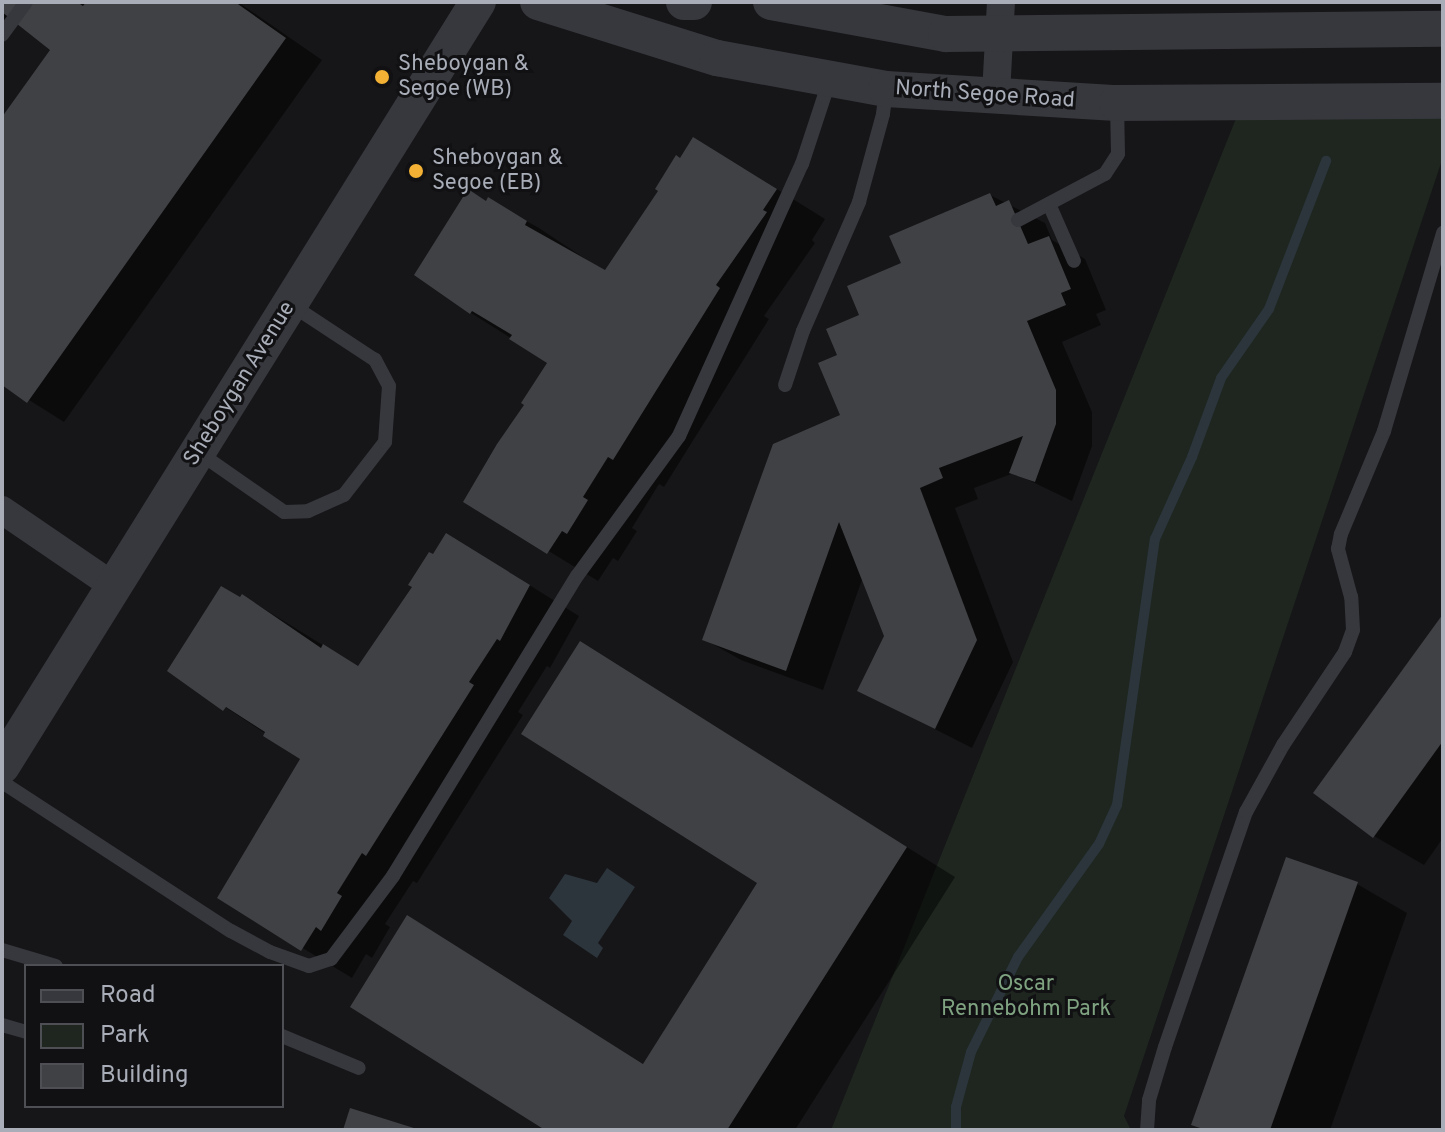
<!DOCTYPE html>
<style>
body{margin:0}
#map{position:relative;width:1445px;height:1132px;overflow:hidden;background:#161618;font-family:Overpass,sans-serif}
div>[style]{position:absolute}
.green>*{inset:0;background:#1e261f}
.water>*{inset:0;background:#2c353c}
.shadow>*{inset:0;background:#0007}
.stream>*{height:10px;margin:-5px;padding:0 5px;transform-origin:5px;border-radius:5px;background:#2c353c}
.building>*{inset:0;background:#404145}
.service>*{height:14px;margin:-7px;padding:0 7px;transform-origin:7px;border-radius:7px;background:#37383d}
.minor>*{height:28px;margin:-14px;padding:0 14px;transform-origin:14px;border-radius:14px;background:#37383d}
.tertiary>*{height:36px;margin:-18px;padding:0 18px;transform-origin:18px;border-radius:18px;background:#37383d}
.dots>*{width:22px;height:22px;translate:-50% -50%;box-sizing:border-box;border:4px solid #111113;border-radius:50%}
span{translate:-50% -50%;white-space:nowrap;text-align:center;line-height:1.15;-webkit-text-stroke:6px #111113;paint-order:stroke}
.poi-label{font-size:22px;color:#a8adb8}
.left{translate:0 -50%;text-align:left}
.street-label{font-size:22px;color:#a8adb8}
.park-label{font-size:22px;color:#7fa381}
.frame{position:absolute;inset:0;border:4px solid #a8adb8;pointer-events:none}
.legend{position:absolute;left:24px;top:964px;width:260px;height:144px;box-sizing:border-box;background:#111113;border:2px solid #4d4f55;margin:0;padding:10px 14px;list-style:none;font-size:24px;color:#a8adb8}
.legend li{display:flex;align-items:center;gap:16px;height:40px}
.legend b{width:40px;border:2px solid #4d4f55}
</style>
<div id="map">
<div class="green">
<i style="clip-path:polygon(1243px 101px,1443px 101px,1443px 157px,1124px 1116px,1131px 1130px,831px 1130px)"></i>
</div>
<div class="water">
<i style="clip-path:polygon(607px 868px,635px 887px,598px 943px,603px 948px,597px 958px,563px 935px,572px 921px,549px 898px,565px 874px,597px 883px)"></i>
</div>
<div class="shadow">
<i style="clip-path:polygon(2px 2px,238px 2px,322px 60px,64px 422px,2px 383px,2px 121px,53px 50px,15px 20px,2px 37px)"></i>
<i style="clip-path:polygon(743px 168px,825px 219px,812px 240px,815px 243px,764px 316px,769px 319px,664px 487px,659px 484px,632px 528px,637px 531px,618px 561px,613px 558px,598px 581px,466px 501px,527px 405px,549px 362px,471px 313px,487px 203px,489px 200px,539px 228px,605px 272px)"></i>
<i style="clip-path:polygon(990px 195px,1045px 223px,1052px 240px,1085px 259px,1106px 310px,1096px 314px,1101px 325px,1062px 342px,1092px 412px,1092px 446px,1072px 501px,1014px 473px,974px 488px,978px 499px,955px 508px,1013px 662px,972px 748px,860px 691px,886px 636px,863px 577px,823px 690px,741px 660px,704px 639px,843px 416px,840px 356px,862px 316px,903px 264px)"></i>
<i style="clip-path:polygon(497px 565px,579px 616px,550px 668px,547px 666px,518px 712px,523px 715px,417px 883px,413px 881px,385px 924px,390px 927px,372px 958px,366px 954px,352px 978px,220px 898px,303px 758px,170px 671px,243px 596px,360px 668px)"></i>
<i style="clip-path:polygon(1443px 618px,1443px 838px,1424px 865px,1374px 836px)"></i>
<i style="clip-path:polygon(581px 644px,955px 877px,795px 1130px,549px 1130px,408px 918px,645px 1065px,760px 883px)"></i>
<i style="clip-path:polygon(1357px 884px,1407px 913px,1330px 1130px,1204px 1130px,1193px 1124px)"></i>
</div>
<div class="stream">
<i style="left:956px;top:1130px;width:23px;rotate:-90deg"></i>
<i style="left:956px;top:1107px;width:57px;rotate:-74.7deg"></i>
<i style="left:971px;top:1052px;width:106px;rotate:-63.7deg"></i>
<i style="left:1018px;top:957px;width:139px;rotate:-54.4deg"></i>
<i style="left:1099px;top:844px;width:43px;rotate:-65.2deg"></i>
<i style="left:1117px;top:805px;width:269px;rotate:-81.9deg"></i>
<i style="left:1155px;top:539px;width:90px;rotate:-65.7deg"></i>
<i style="left:1192px;top:457px;width:84px;rotate:-69.8deg"></i>
<i style="left:1221px;top:378px;width:84px;rotate:-55.2deg"></i>
<i style="left:1269px;top:309px;width:159px;rotate:-68.9deg"></i>
</div>
<div class="building">
<i style="clip-path:polygon(2px 2px,77px 2px,83px 6px,86px 2px,235px 2px,286px 38px,27px 403px,2px 385px,2px 117px,50px 50px,2px 12px)"></i>
<i style="clip-path:polygon(693px 137px,777px 189px,763px 210px,767px 212px,716px 285px,720px 288px,613px 460px,608px 457px,583px 497px,588px 500px,567px 534px,562px 531px,547px 554px,463px 502px,497px 444px,524px 405px,521px 403px,547px 363px,509px 339px,512px 335px,472px 311px,470px 314px,414px 275px,468px 189px,486px 201px,488px 197px,527px 221px,525px 225px,605px 270px,658px 191px,655px 189px,676px 155px,680px 158px)"></i>
<i style="clip-path:polygon(990px 193px,996px 206px,1009px 200px,1028px 244px,1049px 236px,1071px 289px,1061px 293px,1066px 305px,1027px 321px,1056px 390px,1056px 424px,1035px 482px,1009px 473px,1023px 436px,939px 468px,943px 478px,920px 488px,977px 640px,935px 729px,857px 691px,884px 636px,839px 522px,786px 671px,702px 640px,773px 444px,840px 415px,818px 363px,837px 355px,826px 329px,859px 315px,847px 286px,901px 263px,889px 236px)"></i>
<i style="clip-path:polygon(446px 533px,530px 585px,500px 641px,497px 639px,469px 682px,474px 685px,366px 856px,362px 853px,337px 893px,342px 896px,321px 931px,316px 927px,301px 951px,217px 898px,300px 759px,263px 736px,265px 732px,226px 707px,223px 711px,167px 671px,221px 586px,240px 597px,242px 594px,321px 648px,323px 644px,358px 666px,412px 587px,408px 585px,429px 552px,433px 554px)"></i>
<i style="clip-path:polygon(1443px 614px,1443px 741px,1373px 838px,1313px 793px)"></i>
<i style="clip-path:polygon(580px 641px,907px 847px,727px 1130px,545px 1130px,350px 1007px,407px 915px,643px 1064px,757px 883px,521px 734px)"></i>
<i style="clip-path:polygon(1286px 857px,1358px 882px,1270px 1130px,1206px 1130px,1191px 1125px)"></i>
<i style="clip-path:polygon(350px 1108px,417px 1129px,417px 1130px,343px 1130px)"></i>
</div>
<div class="service">
<i style="left:2px;top:35px;width:41px;rotate:-54deg"></i>
<i style="left:1049px;top:204px;width:62px;rotate:66.3deg"></i>
<i style="left:1018px;top:220px;width:98px;rotate:-27.9deg"></i>
<i style="left:1105px;top:174px;width:24px;rotate:-57deg"></i>
<i style="left:1118px;top:154px;width:51px;rotate:-91.1deg"></i>
<i style="left:785px;top:385px;width:57px;rotate:-71.6deg"></i>
<i style="left:803px;top:331px;width:141px;rotate:-66.5deg"></i>
<i style="left:859px;top:202px;width:91px;rotate:-74.7deg"></i>
<i style="left:883px;top:114px;width:25px;rotate:-83deg"></i>
<i style="left:198px;top:452px;width:105px;rotate:34.9deg"></i>
<i style="left:284px;top:512px;width:24px;rotate:-2deg"></i>
<i style="left:308px;top:511px;width:39px;rotate:-24deg"></i>
<i style="left:344px;top:495px;width:67px;rotate:-52.3deg"></i>
<i style="left:385px;top:442px;width:56px;rotate:-85.9deg"></i>
<i style="left:389px;top:386px;width:30px;rotate:-118deg"></i>
<i style="left:375px;top:360px;width:102px;rotate:-146.6deg"></i>
<i style="left:2px;top:782px;width:273px;rotate:33.1deg"></i>
<i style="left:231px;top:931px;width:44px;rotate:28.3deg"></i>
<i style="left:270px;top:952px;width:41px;rotate:19.7deg"></i>
<i style="left:309px;top:966px;width:23px;rotate:-18deg"></i>
<i style="left:331px;top:959px;width:104px;rotate:-53.2deg"></i>
<i style="left:393px;top:876px;width:352px;rotate:-58.5deg"></i>
<i style="left:577px;top:576px;width:173px;rotate:-53.9deg"></i>
<i style="left:679px;top:436px;width:299px;rotate:-65.7deg"></i>
<i style="left:802px;top:164px;width:89px;rotate:-71.8deg"></i>
<i style="left:2px;top:950px;width:56px;rotate:16.5deg"></i>
<i style="left:2px;top:1025px;width:25px;rotate:16deg"></i>
<i style="left:282px;top:1036px;width:83px;rotate:22.6deg"></i>
<i style="left:1147px;top:1130px;width:30px;rotate:-86deg"></i>
<i style="left:1149px;top:1100px;width:55px;rotate:-73.2deg"></i>
<i style="left:1165px;top:1047px;width:249px;rotate:-71deg"></i>
<i style="left:1246px;top:812px;width:77px;rotate:-61.1deg"></i>
<i style="left:1283px;top:745px;width:112px;rotate:-56.3deg"></i>
<i style="left:1345px;top:652px;width:23px;rotate:-70deg"></i>
<i style="left:1353px;top:630px;width:33px;rotate:-93deg"></i>
<i style="left:1351px;top:597px;width:50px;rotate:-105.2deg"></i>
<i style="left:1338px;top:549px;width:15px;rotate:-79deg"></i>
<i style="left:1341px;top:534px;width:112px;rotate:-67.3deg"></i>
<i style="left:1384px;top:431px;width:207px;rotate:-73.4deg"></i>
</div>
<div class="minor">
<i style="left:996px;top:94px;width:92px;rotate:-86.9deg"></i>
<i style="left:2px;top:510px;width:137px;rotate:34.3deg"></i>
</div>
<div class="tertiary">
<i style="left:538px;top:2px;width:188px;rotate:17.4deg"></i>
<i style="left:717px;top:58px;width:172px;rotate:10.4deg"></i>
<i style="left:886px;top:89px;width:231px;rotate:3.5deg"></i>
<i style="left:1117px;top:103px;width:326px;rotate:-0.4deg"></i>
<i style="left:684px;top:2px;width:10px"></i>
<i style="left:771px;top:2px;width:178px;rotate:10.4deg"></i>
<i style="left:946px;top:34px;width:497px;rotate:-0.6deg"></i>
<i style="left:2px;top:766px;width:900px;rotate:-58.08deg"></i>
</div>
<div class="dots">
<i style="left:382px;top:77px;background:#f2b134"></i>
<i style="left:416px;top:171px;background:#f2b134"></i>
</div>
<div class="poi-label">
<span class="left" style="left:398px;top:77px">Sheboygan &amp;<br>Segoe (WB)</span>
<span class="left" style="left:432px;top:171px">Sheboygan &amp;<br>Segoe (EB)</span>
</div>
<div class="street-label">
<span style="left:985px;top:95px;rotate:4deg">North Segoe Road</span>
<span style="left:240px;top:384px;rotate:-58deg">Sheboygan Avenue</span>
</div>
<div class="park-label">
<span style="left:1026px;top:997px">Oscar<br>Rennebohm Park</span>
</div>
<div class="frame"></div>
<ul class="legend">
<li><b style="height:10px;background:#37383d"></b>Road</li>
<li><b style="height:22px;background:#1e261f"></b>Park</li>
<li><b style="height:22px;background:#404145"></b>Building</li>
</ul>
</div>
